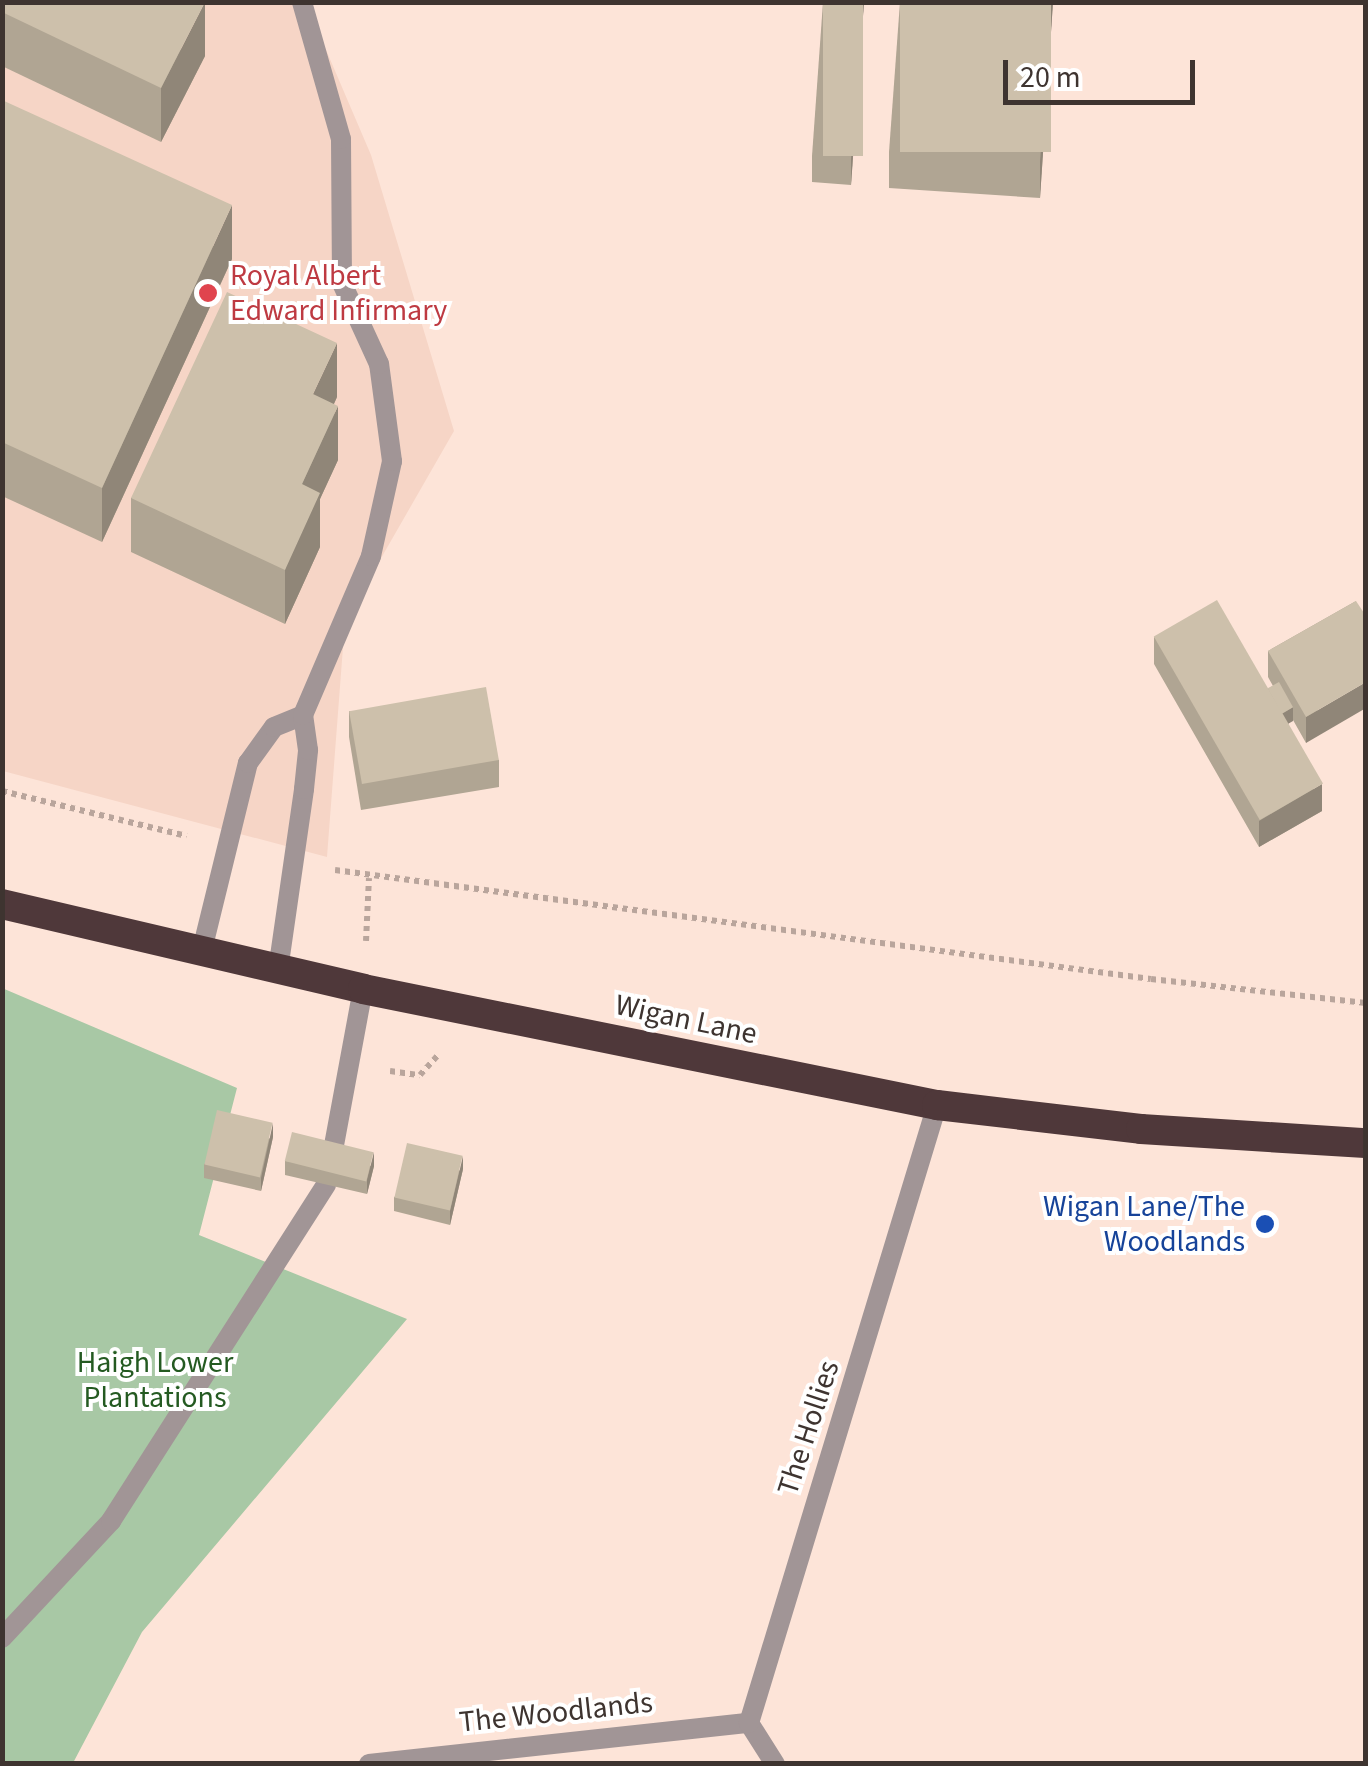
<!DOCTYPE html>
<style>
body{margin:0}
#map{position:relative;width:1368px;height:1766px;overflow:hidden;background:#fde4d8;font-family:"Source Sans 3",sans-serif}
div>[style]{position:absolute}
.built>*{inset:0;background:#f6d5c6}
.green>*{inset:0;background:#a8c8a5}
.path>*{height:6px;margin-top:-3px;transform-origin:0;background:repeating-linear-gradient(90deg,#b9a59c 0 5px,transparent 0 10px)}
.lane>*{height:20px;margin:-10px;padding:0 10px;transform-origin:10px;border-radius:10px;background:#a19596}
.street>*{height:20px;margin:-10px;padding:0 10px;transform-origin:10px;border-radius:10px;background:#a19596}
.highway>*{height:30px;margin:-15px;padding:0 15px;transform-origin:15px;border-radius:15px;background:#4f383a}
.wall>*{inset:0;background:#b0a593}
.shaded-wall>*{inset:0;background:#908678}
.building>*{inset:0;background:#cdc0ab;transform-origin:0 0}
.dots>*{width:28px;height:28px;translate:-50% -50%;box-sizing:border-box;border:5px solid #fff;border-radius:50%}
span{translate:-50% -50%;white-space:nowrap;text-align:center;line-height:1.15;-webkit-text-stroke:8px #fff;paint-order:stroke}
.health-label{font-size:30px;color:#be3a42}
.left{translate:0 -50%;text-align:left}
.street-label{font-size:30px;color:#3e3430}
.transit-label{font-size:30px;color:#164399}
.right{translate:-100% -50%;text-align:right}
.park-label{font-size:30px;color:#245a21}
.frame{position:absolute;inset:0;border:5px solid #3e3430;pointer-events:none}
.scale{position:absolute;left:1003px;top:60px;width:192px;height:45px;box-sizing:border-box;border:5px solid #3e3430;border-top:0;padding-left:12px;font-size:30px;line-height:35px;white-space:nowrap;color:#3e3430;-webkit-text-stroke:8px #fff;paint-order:stroke}
</style>
<div id="map">
<div class="built">
<i style="clip-path:polygon(2px 3px,306px 3px,371px 155px,454px 431px,345px 621px,327px 857px,3px 771px)"></i>
</div>
<div class="green">
<i style="clip-path:polygon(2px 988px,237px 1088px,199px 1235px,407px 1319px,142px 1632px,73px 1763px,3px 1763px)"></i>
</div>
<div class="path">
<i style="left:2px;top:791px;width:190px;rotate:13.7deg"></i>
<i style="left:335px;top:870px;width:823px;rotate:7.61deg"></i>
<i style="left:1151px;top:979px;width:216px;rotate:6.4deg"></i>
<i style="left:366px;top:941px;width:63px;rotate:-87.3deg"></i>
<i style="left:390px;top:1071px;width:30px;rotate:8deg"></i>
<i style="left:420px;top:1075px;width:27px;rotate:-48deg"></i>
</div>
<div class="lane">
<i style="left:201px;top:954px;width:197px;rotate:-76.2deg"></i>
<i style="left:248px;top:763px;width:44px;rotate:-54.2deg"></i>
<i style="left:274px;top:727px;width:31px;rotate:-22deg"></i>
<i style="left:278px;top:970px;width:183px;rotate:-81.8deg"></i>
<i style="left:304px;top:789px;width:39px;rotate:-84deg"></i>
<i style="left:308px;top:750px;width:35px;rotate:-98deg"></i>
<i style="left:303px;top:715px;width:173px;rotate:-66.8deg"></i>
<i style="left:371px;top:556px;width:97px;rotate:-77.5deg"></i>
<i style="left:392px;top:461px;width:98px;rotate:-97.6deg"></i>
<i style="left:379px;top:364px;width:89px;rotate:-114.6deg"></i>
<i style="left:342px;top:283px;width:144px;rotate:-90.4deg"></i>
<i style="left:341px;top:139px;width:142px;rotate:-105.9deg"></i>
<i style="left:332px;top:1156px;width:170px;rotate:-79.5deg"></i>
<i style="left:2px;top:1638px;width:160px;rotate:-47deg"></i>
<i style="left:111px;top:1521px;width:399px;rotate:-57.4deg"></i>
</div>
<div class="street">
<i style="left:369px;top:1764px;width:382px;rotate:-6.2deg"></i>
<i style="left:775px;top:1764px;width:49px;rotate:-122.4deg"></i>
<i style="left:749px;top:1723px;width:646px;rotate:-73.08deg"></i>
</div>
<div class="highway">
<i style="left:2px;top:904px;width:371px;rotate:13.2deg"></i>
<i style="left:363px;top:989px;width:586px;rotate:11.43deg"></i>
<i style="left:937px;top:1105px;width:205px;rotate:6.7deg"></i>
<i style="left:1141px;top:1129px;width:225px;rotate:3.6deg"></i>
</div>
<div class="wall">
<i style="clip-path:polygon(2px 2px,205px 56px,161px 142px,2px 66px)"></i>
<i style="clip-path:polygon(823px 2px,864px 2px,851px 185px,812px 182px,812px 156px)"></i>
<i style="clip-path:polygon(900px 2px,1053px 2px,1040px 198px,889px 188px,889px 152px)"></i>
<i style="clip-path:polygon(2px 100px,232px 259px,102px 542px,2px 496px)"></i>
<i style="clip-path:polygon(337px 397px,334px 404px,338px 460px,320px 499px,320px 547px,285px 624px,131px 552px,131px 498px)"></i>
<i style="clip-path:polygon(1356px 601px,1306px 743px,1293px 720px,1288px 724px,1322px 811px,1259px 847px,1154px 664px,1154px 637px,1268px 689px,1273px 686px,1268px 677px,1268px 651px)"></i>
<i style="clip-path:polygon(349px 711px,499px 760px,499px 787px,361px 810px,349px 737px)"></i>
<i style="clip-path:polygon(273px 1137px,261px 1191px,204px 1178px,204px 1164px)"></i>
<i style="clip-path:polygon(285px 1161px,374px 1166px,367px 1194px,285px 1175px)"></i>
<i style="clip-path:polygon(463px 1169px,450px 1225px,394px 1211px,394px 1197px)"></i>
</div>
<div class="shaded-wall">
<i style="clip-path:polygon(205px 2px,205px 56px,161px 142px,161px 88px)"></i>
<i style="clip-path:polygon(863px 2px,864px 2px,851px 185px,851px 159px)"></i>
<i style="clip-path:polygon(1051px 2px,1053px 2px,1040px 198px,1040px 162px)"></i>
<i style="clip-path:polygon(232px 205px,232px 259px,102px 542px,102px 488px)"></i>
<i style="clip-path:polygon(337px 343px,337px 397px,313px 449px,313px 394px)"></i>
<i style="clip-path:polygon(338px 406px,338px 460px,320px 499px,320px 547px,285px 624px,285px 570px,302px 484px)"></i>
<i style="clip-path:polygon(1366px 682px,1366px 708px,1306px 743px,1306px 717px)"></i>
<i style="clip-path:polygon(1293px 707px,1293px 721px,1277px 730px,1277px 717px)"></i>
<i style="clip-path:polygon(1322px 784px,1322px 811px,1259px 847px,1259px 821px)"></i>
<i style="clip-path:polygon(273px 1123px,273px 1137px,261px 1191px,261px 1178px)"></i>
<i style="clip-path:polygon(374px 1152px,374px 1166px,367px 1194px,367px 1180px)"></i>
<i style="clip-path:polygon(463px 1156px,463px 1169px,450px 1225px,450px 1211px)"></i>
</div>
<div class="building">
<i style="clip-path:polygon(2px 2px,205px 2px,161px 88px,2px 12px)"></i>
<i style="left:823px;top:2px;width:40px;height:154px"></i>
<i style="left:900px;top:2px;width:151px;height:150px"></i>
<i style="clip-path:polygon(2px 100px,232px 205px,102px 488px,2px 442px)"></i>
<i style="clip-path:polygon(227px 292px,337px 343px,313px 394px,338px 406px,302px 484px,320px 493px,285px 570px,131px 498px)"></i>
<i style="left:1217px;top:600px;width:212px;height:73px;rotate:60deg"></i>
<i style="clip-path:polygon(1356px 601px,1366px 616px,1366px 682px,1306px 717px,1268px 651px)"></i>
<i style="left:1279px;top:682px;width:29px;height:13px;rotate:61deg"></i>
<i style="left:486px;top:687px;width:74px;height:139px;rotate:80deg"></i>
<i style="left:217px;top:1110px;width:57px;height:56px;rotate:13deg"></i>
<i style="left:292px;top:1132px;width:84px;height:30px;rotate:14deg"></i>
<i style="left:407px;top:1143px;width:57px;height:56px;rotate:13deg"></i>
</div>
<div class="dots">
<i style="left:208px;top:293px;background:#e0444e"></i>
<i style="left:1265px;top:1224px;background:#1a4fb4"></i>
</div>
<div class="health-label">
<span class="left" style="left:230px;top:293px">Royal Albert<br>Edward Infirmary</span>
</div>
<div class="street-label">
<span style="left:686px;top:1020px;rotate:12deg">Wigan Lane</span>
<span style="left:809px;top:1428px;rotate:-72deg">The Hollies</span>
<span style="left:556px;top:1713px;rotate:-6deg">The Woodlands</span>
</div>
<div class="transit-label">
<span class="right" style="left:1245px;top:1224px">Wigan Lane/The<br>Woodlands</span>
</div>
<div class="park-label">
<span style="left:155px;top:1380px">Haigh Lower<br>Plantations</span>
</div>
<div class="frame"></div>
<div class="scale">20 m</div>
</div>
